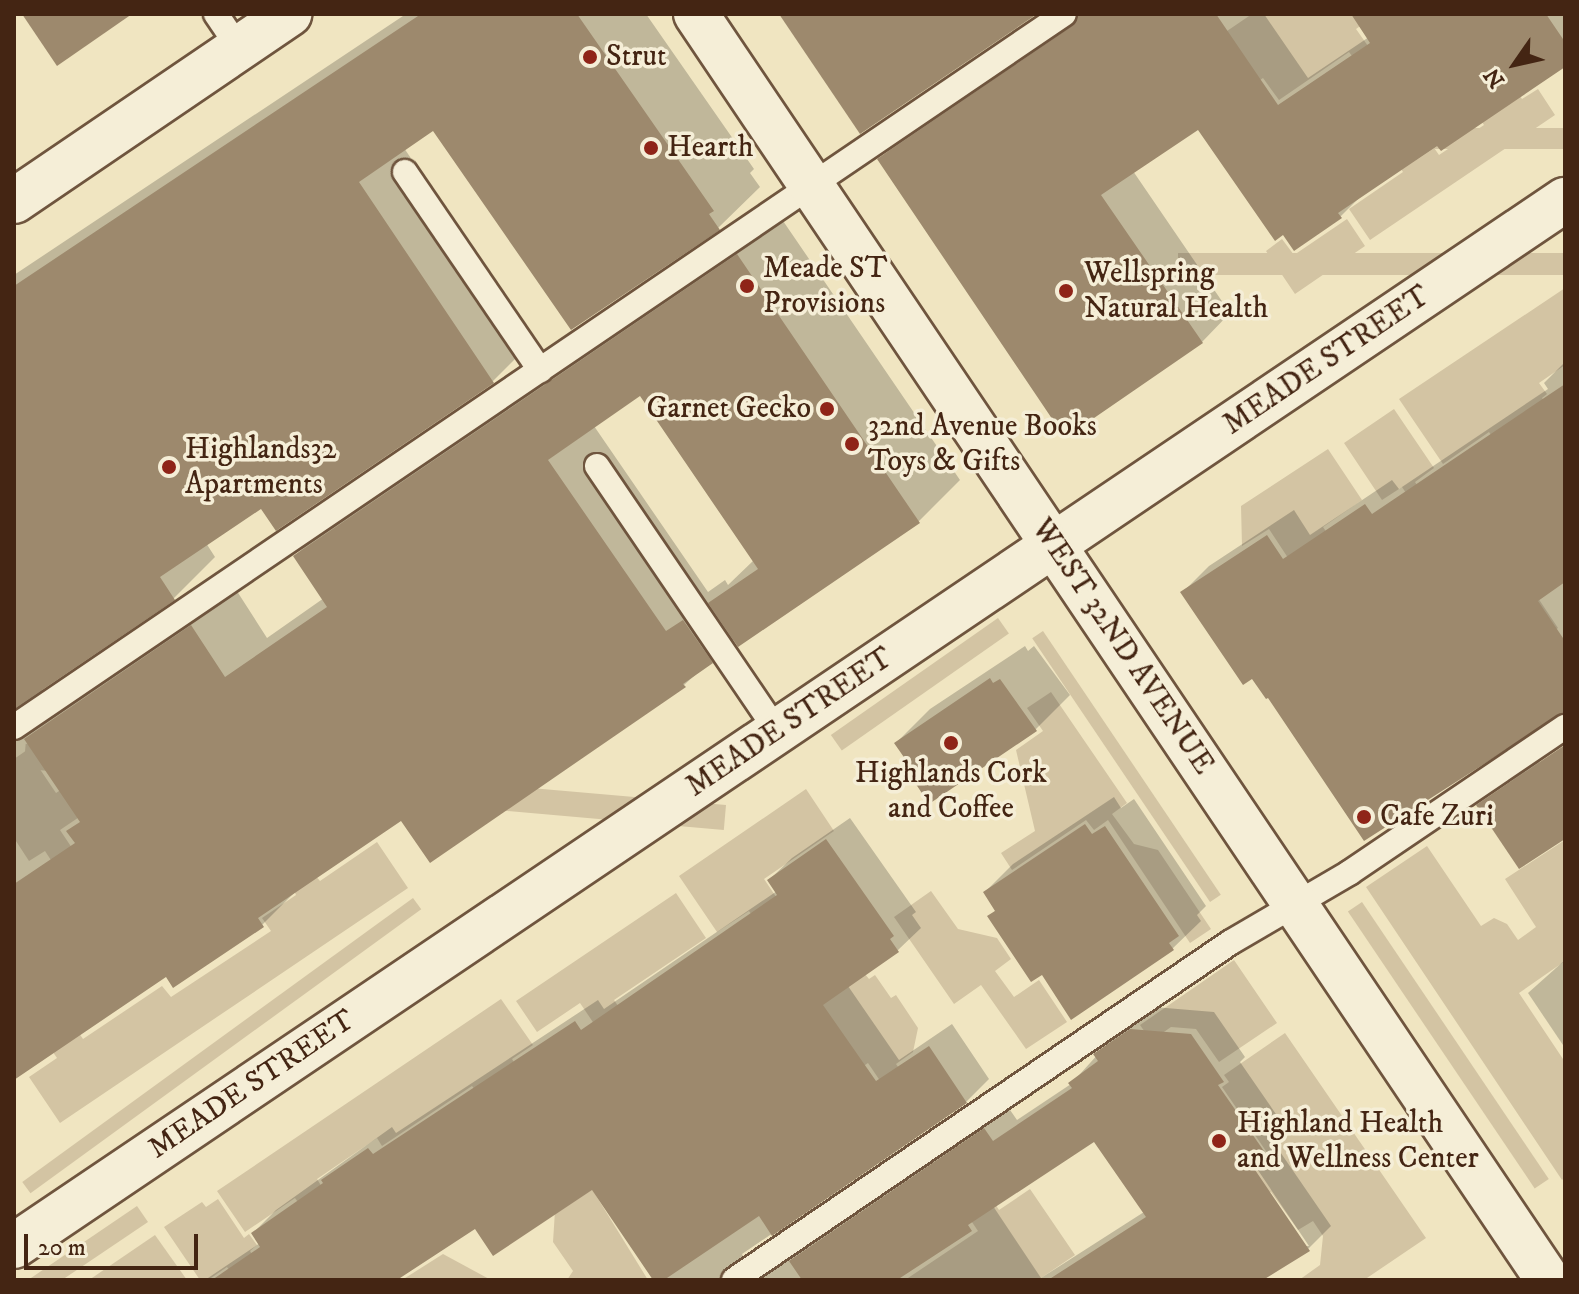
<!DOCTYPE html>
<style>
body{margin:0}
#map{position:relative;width:1579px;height:1294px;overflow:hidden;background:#f0e5c1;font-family:"IM FELL DW Pica",serif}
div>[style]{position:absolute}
.green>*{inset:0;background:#d3c4a3;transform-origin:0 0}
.shadow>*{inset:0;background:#0003}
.building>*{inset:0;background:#9d896d}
.roads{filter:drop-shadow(2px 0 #6f553e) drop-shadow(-2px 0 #6f553e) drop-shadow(0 2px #6f553e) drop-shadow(0 -2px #6f553e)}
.service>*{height:24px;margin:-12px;padding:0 12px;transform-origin:12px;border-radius:12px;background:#f5eed7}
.minor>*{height:44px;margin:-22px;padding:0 22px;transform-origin:22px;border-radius:22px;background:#f5eed7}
.tertiary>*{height:44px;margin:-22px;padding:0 22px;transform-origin:22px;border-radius:22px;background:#f5eed7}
.dots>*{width:22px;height:22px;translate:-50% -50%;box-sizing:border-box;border:4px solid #f5eed7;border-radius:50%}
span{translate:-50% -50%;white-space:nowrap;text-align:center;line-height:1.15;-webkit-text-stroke:7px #f5eed7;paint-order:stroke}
.poi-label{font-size:30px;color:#442513}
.left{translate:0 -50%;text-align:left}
.right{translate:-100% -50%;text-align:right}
.street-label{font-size:30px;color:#442513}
.frame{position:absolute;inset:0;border:16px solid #442513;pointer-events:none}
.north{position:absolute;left:1475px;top:24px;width:80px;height:80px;-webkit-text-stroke:6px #f5eed7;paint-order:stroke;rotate:236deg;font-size:22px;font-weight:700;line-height:32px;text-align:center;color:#442513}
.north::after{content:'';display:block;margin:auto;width:28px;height:36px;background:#442513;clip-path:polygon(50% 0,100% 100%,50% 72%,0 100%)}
.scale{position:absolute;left:24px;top:1234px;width:174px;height:36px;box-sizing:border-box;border:4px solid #442513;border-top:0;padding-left:10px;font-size:24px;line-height:28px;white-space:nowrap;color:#442513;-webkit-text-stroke:6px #f5eed7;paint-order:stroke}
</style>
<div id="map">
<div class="green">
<i style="clip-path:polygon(1252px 14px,1378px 14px,1356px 29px,1368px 46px,1352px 56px,1349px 52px,1279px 100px,1263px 78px,1221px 106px,1227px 31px)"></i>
<i style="clip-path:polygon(1513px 86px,1522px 99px,1538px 89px,1555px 115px,1370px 240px,1349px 209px,1403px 172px,1375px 131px,1430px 142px,1439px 155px,1484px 125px,1476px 113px)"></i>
<i style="left:1565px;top:128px;width:21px;height:323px;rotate:90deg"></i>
<i style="clip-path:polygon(1347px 219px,1365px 246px,1295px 294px,1266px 251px,1282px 239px,1294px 255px)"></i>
<i style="left:1565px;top:253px;width:22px;height:387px;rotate:90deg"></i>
<i style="clip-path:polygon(1565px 288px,1565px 365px,1539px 383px,1547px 394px,1542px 398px,1565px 432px,1515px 470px,1489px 432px,1443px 464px,1399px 399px)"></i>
<i style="clip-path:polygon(1394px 409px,1434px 468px,1415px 482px,1460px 549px,1534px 592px,1558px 628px,1532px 646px,1475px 596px,1402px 487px,1382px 500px,1344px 443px)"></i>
<i style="clip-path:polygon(1328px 449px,1362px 500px,1323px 527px,1394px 633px,1315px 599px,1269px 529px,1242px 546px,1241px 506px)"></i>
<i style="left:998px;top:618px;width:19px;height:204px;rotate:55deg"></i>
<i style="left:1043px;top:631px;width:318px;height:13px;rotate:56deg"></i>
<i style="clip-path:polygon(1051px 692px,1127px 803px,1112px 814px,1134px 844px,1158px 850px,1211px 929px,1190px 943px,1108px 820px,1094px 830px,1086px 820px,1012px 870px,1001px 853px,1035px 831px,1016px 750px,1043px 731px,1027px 708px)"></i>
<i style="clip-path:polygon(27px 750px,56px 793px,85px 774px,103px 801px,60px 830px,82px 863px,62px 877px,45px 851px,29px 861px,14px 838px,14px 759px)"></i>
<i style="clip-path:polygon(806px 789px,834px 831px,764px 879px,835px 984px,860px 968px,869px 979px,875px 975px,891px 998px,896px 995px,918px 1028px,913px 1052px,896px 1064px,927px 1110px,908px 1122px,868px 1063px,831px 1088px,809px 998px,749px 911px,717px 932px,679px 876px)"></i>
<i style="left:726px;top:805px;width:25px;height:703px;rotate:95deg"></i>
<i style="clip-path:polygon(1565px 840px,1565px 961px,1519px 993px,1565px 1062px,1565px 1177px,1562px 1180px,1366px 887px,1427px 846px,1481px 926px,1494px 918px,1507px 924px,1518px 940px,1536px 927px,1505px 879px)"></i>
<i style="clip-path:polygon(377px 842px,408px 888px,60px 1123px,29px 1077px,57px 1058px,48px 1045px,75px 1027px,83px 1039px,162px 986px,171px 997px,271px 931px,262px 918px,296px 895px,293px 888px,314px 874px,320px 881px)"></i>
<i style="clip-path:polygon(931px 891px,958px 929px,997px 938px,1011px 959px,995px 971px,1014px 997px,1039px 980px,1067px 1022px,1026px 1049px,981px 985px,954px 1004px,894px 917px)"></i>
<i style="clip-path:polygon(676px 893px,706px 938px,614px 1000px,699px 1126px,674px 1142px,580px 1003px,537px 1032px,516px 1001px)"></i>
<i style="left:413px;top:898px;width:14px;height:483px;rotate:54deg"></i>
<i style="left:1362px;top:902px;width:334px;height:17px;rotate:56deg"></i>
<i style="clip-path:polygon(1234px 960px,1277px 1023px,1219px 1062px,1196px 1029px,1171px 1027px,1151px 1041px,1140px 1025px)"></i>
<i style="clip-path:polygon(501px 999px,533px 1045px,512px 1059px,648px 1280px,567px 1280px,573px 1271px,553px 1242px,556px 1195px,472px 1086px,382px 1146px,377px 1138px,317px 1179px,328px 1197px,306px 1214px,295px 1198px,245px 1232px,217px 1191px)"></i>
<i style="clip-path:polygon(1285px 1033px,1426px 1238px,1364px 1280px,1299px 1280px,1320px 1265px,1323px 1236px,1313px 1221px,1298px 1230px,1271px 1192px,1247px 1208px,1228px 1181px,1268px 1154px,1222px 1087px,1229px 1082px,1224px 1075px)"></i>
<i style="clip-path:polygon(966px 1159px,999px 1210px,1030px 1189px,1075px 1255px,1038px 1280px,905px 1280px,978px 1231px,941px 1176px)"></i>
<i style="clip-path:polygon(218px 1199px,244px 1238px,249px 1234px,257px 1245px,250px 1251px,269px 1280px,236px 1280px,227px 1267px,208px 1280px,200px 1280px,164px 1227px,202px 1202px,206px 1207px)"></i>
<i style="clip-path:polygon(137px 1206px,148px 1222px,62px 1280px,28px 1280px)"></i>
<i style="clip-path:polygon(155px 1235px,187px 1280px,89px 1280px)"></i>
<i style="clip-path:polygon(443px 1254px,491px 1280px,402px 1280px)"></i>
</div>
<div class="shadow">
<i style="clip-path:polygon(evenodd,406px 14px,646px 14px,754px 169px,750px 173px,760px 187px,718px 228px,433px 128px,404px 148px,534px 340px,493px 381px,276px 528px,261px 506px,206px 543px,215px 557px,174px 598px,41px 688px,50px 700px,233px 585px,267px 638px,324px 598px,295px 556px,336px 515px,779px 215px,960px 480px,919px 521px,738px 644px,735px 639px,684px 685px,402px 818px,301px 886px,262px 925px,166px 974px,14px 1078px,14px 275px,406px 14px,641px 394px,754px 560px,728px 585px,725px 580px,708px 592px,594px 426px,641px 394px)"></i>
<i style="clip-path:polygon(1079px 14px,1264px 14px,1308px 78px,1369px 37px,1380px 14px,1565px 14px,1565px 64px,1365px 192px,1340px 217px,1198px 127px,1133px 171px,1230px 313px,1202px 342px,880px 159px,908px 131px)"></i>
<i style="clip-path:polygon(1565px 362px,1565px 704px,1269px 695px,1183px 592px,1209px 566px,1294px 510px,1310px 535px,1392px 480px,1399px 489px,1548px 389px,1544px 383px)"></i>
<i style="clip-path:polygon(1025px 646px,1028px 651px,1034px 646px,1070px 695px,1036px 729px,930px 802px,896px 743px,930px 709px)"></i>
<i style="clip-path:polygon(1538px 761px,1565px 801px,1565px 836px,1479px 805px)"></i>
<i style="clip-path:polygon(1114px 797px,1121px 808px,1134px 799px,1206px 906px,1197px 915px,1201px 921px,1172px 949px,1042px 972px,990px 916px,997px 909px,985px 892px,1013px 864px)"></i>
<i style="clip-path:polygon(evenodd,850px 818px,916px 912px,912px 915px,921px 928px,898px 950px,848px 986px,899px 1060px,952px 1024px,989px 1079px,966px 1102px,742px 1254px,750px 1271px,1008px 1107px,1017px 1120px,1071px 1084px,1119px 1031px,1154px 1007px,1214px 1012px,1245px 1057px,1240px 1062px,1287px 1130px,1274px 1143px,1331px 1226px,1308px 1249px,1259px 1280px,654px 1280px,593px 1188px,475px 1226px,393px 1280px,205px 1280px,260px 1243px,253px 1233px,276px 1210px,392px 1127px,396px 1133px,598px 1000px,604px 1009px,777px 891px,769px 880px,792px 858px,850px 818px,1094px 1140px,1144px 1212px,1041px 1278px,993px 1206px,1094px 1140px,850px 818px,1247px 1154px,1309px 1246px,1304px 1246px,1244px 1157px,1247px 1154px)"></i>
<i style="clip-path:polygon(1565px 960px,1565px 1048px,1528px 993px)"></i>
</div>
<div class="building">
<i style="clip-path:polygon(22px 14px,132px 14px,57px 66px)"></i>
<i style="clip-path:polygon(421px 14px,577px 14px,714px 211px,709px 214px,720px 230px,571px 330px,433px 131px,359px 182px,494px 383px,276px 531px,261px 509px,160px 577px,175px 600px,14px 709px,14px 286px)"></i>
<i style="clip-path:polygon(779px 14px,1037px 14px,860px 134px)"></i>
<i style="clip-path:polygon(1079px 14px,1216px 14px,1278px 105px,1370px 43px,1351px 14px,1546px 14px,1565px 42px,1565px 67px,1441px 151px,1437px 146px,1338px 213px,1342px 218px,1294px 251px,1283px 235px,1275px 241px,1198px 130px,1101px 195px,1203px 343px,1065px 438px,877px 159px,1072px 26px)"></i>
<i style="clip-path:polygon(737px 254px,920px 523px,738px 647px,708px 603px,758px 569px,640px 396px,548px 460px,666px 631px,683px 620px,713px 663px,683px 684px,686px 687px,430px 863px,401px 821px,258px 918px,264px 927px,173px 988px,166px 977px,14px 1080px,14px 884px,75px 843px,66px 831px,80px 822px,24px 739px,191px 625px,225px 677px,327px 607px,293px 556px)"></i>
<i style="clip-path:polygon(1565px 384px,1565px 582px,1538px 601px,1565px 641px,1565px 712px,1364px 841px,1268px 698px,1266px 699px,1252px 679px,1243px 685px,1180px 592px,1267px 535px,1283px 559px,1365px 504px,1372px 514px)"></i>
<i style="clip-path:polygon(990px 678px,993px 683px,1000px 679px,1037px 731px,929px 804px,904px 766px,908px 763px,894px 743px)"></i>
<i style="clip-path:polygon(1565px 745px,1565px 839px,1519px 869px,1476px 805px)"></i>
<i style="clip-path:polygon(1085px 824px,1092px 834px,1105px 826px,1179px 936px,1169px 943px,1174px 950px,1071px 1020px,1042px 975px,1031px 982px,987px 916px,995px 911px,983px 892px)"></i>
<i style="clip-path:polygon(826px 839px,894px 936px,890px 939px,899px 952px,823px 1005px,876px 1081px,929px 1046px,967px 1103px,772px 1236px,759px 1216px,664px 1280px,653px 1280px,592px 1190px,493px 1256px,475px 1229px,397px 1280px,212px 1280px,260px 1247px,251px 1233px,323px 1183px,321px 1180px,368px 1148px,373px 1154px,575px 1021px,581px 1030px,777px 895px,767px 880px)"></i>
<i style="clip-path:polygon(1130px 1029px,1191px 1034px,1224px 1082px,1218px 1085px,1266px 1154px,1251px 1164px,1310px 1251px,1263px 1280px,1048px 1280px,1146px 1217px,1094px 1142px,968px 1225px,972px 1231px,897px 1280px,802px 1280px,789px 1261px,984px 1128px,993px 1141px,1072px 1088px,1068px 1083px,1098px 1061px,1093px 1054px)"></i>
</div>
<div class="roads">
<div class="service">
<i style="left:216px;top:14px;width:41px;rotate:55.9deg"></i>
<i style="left:405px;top:172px;width:240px;rotate:55.7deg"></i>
<i style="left:597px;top:466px;width:320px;rotate:55.8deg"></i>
<i style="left:14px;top:727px;width:1269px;rotate:-34.18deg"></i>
<i style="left:734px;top:1280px;width:601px;rotate:-34.22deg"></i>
<i style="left:1231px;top:942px;width:137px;rotate:-30.3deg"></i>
<i style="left:1349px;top:873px;width:261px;rotate:-34.1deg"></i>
</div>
<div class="minor">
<i style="left:14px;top:1246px;width:1871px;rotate:-34deg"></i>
</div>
<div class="tertiary">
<i style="left:696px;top:14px;width:1526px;rotate:56.06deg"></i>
<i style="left:14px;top:201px;width:333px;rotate:-34.2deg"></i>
</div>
</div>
<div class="dots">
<i style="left:590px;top:57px;background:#8f2418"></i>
<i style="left:651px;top:148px;background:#8f2418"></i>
<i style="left:747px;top:286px;background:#8f2418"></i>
<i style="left:1066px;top:291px;background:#8f2418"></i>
<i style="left:827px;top:409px;background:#8f2418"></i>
<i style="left:852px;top:444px;background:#8f2418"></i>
<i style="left:169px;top:467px;background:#8f2418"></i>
<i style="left:951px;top:743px;background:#8f2418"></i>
<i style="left:1364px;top:817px;background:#8f2418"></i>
<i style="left:1219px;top:1141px;background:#8f2418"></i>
</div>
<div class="poi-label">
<span class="left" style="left:606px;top:57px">Strut</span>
<span class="left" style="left:667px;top:148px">Hearth</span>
<span class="left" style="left:763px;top:286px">Meade ST<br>Provisions</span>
<span class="left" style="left:1084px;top:291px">Wellspring<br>Natural Health</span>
<span class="right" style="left:811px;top:409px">Garnet Gecko</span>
<span class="left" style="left:868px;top:444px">32nd Avenue Books<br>Toys &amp; Gifts</span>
<span class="left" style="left:185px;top:467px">Highlands32<br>Apartments</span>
<span style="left:951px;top:791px">Highlands Cork<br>and Coffee</span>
<span class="left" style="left:1380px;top:817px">Cafe Zuri</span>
<span class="left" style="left:1237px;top:1141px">Highland Health<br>and Wellness Center</span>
</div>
<div class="street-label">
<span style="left:1327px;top:361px;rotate:-34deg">MEADE STREET</span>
<span style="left:1122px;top:647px;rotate:56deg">WEST 32ND AVENUE</span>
<span style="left:790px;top:723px;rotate:-34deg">MEADE STREET</span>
<span style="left:252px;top:1085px;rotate:-34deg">MEADE STREET</span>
</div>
<div class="frame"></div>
<div class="north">N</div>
<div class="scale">20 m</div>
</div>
